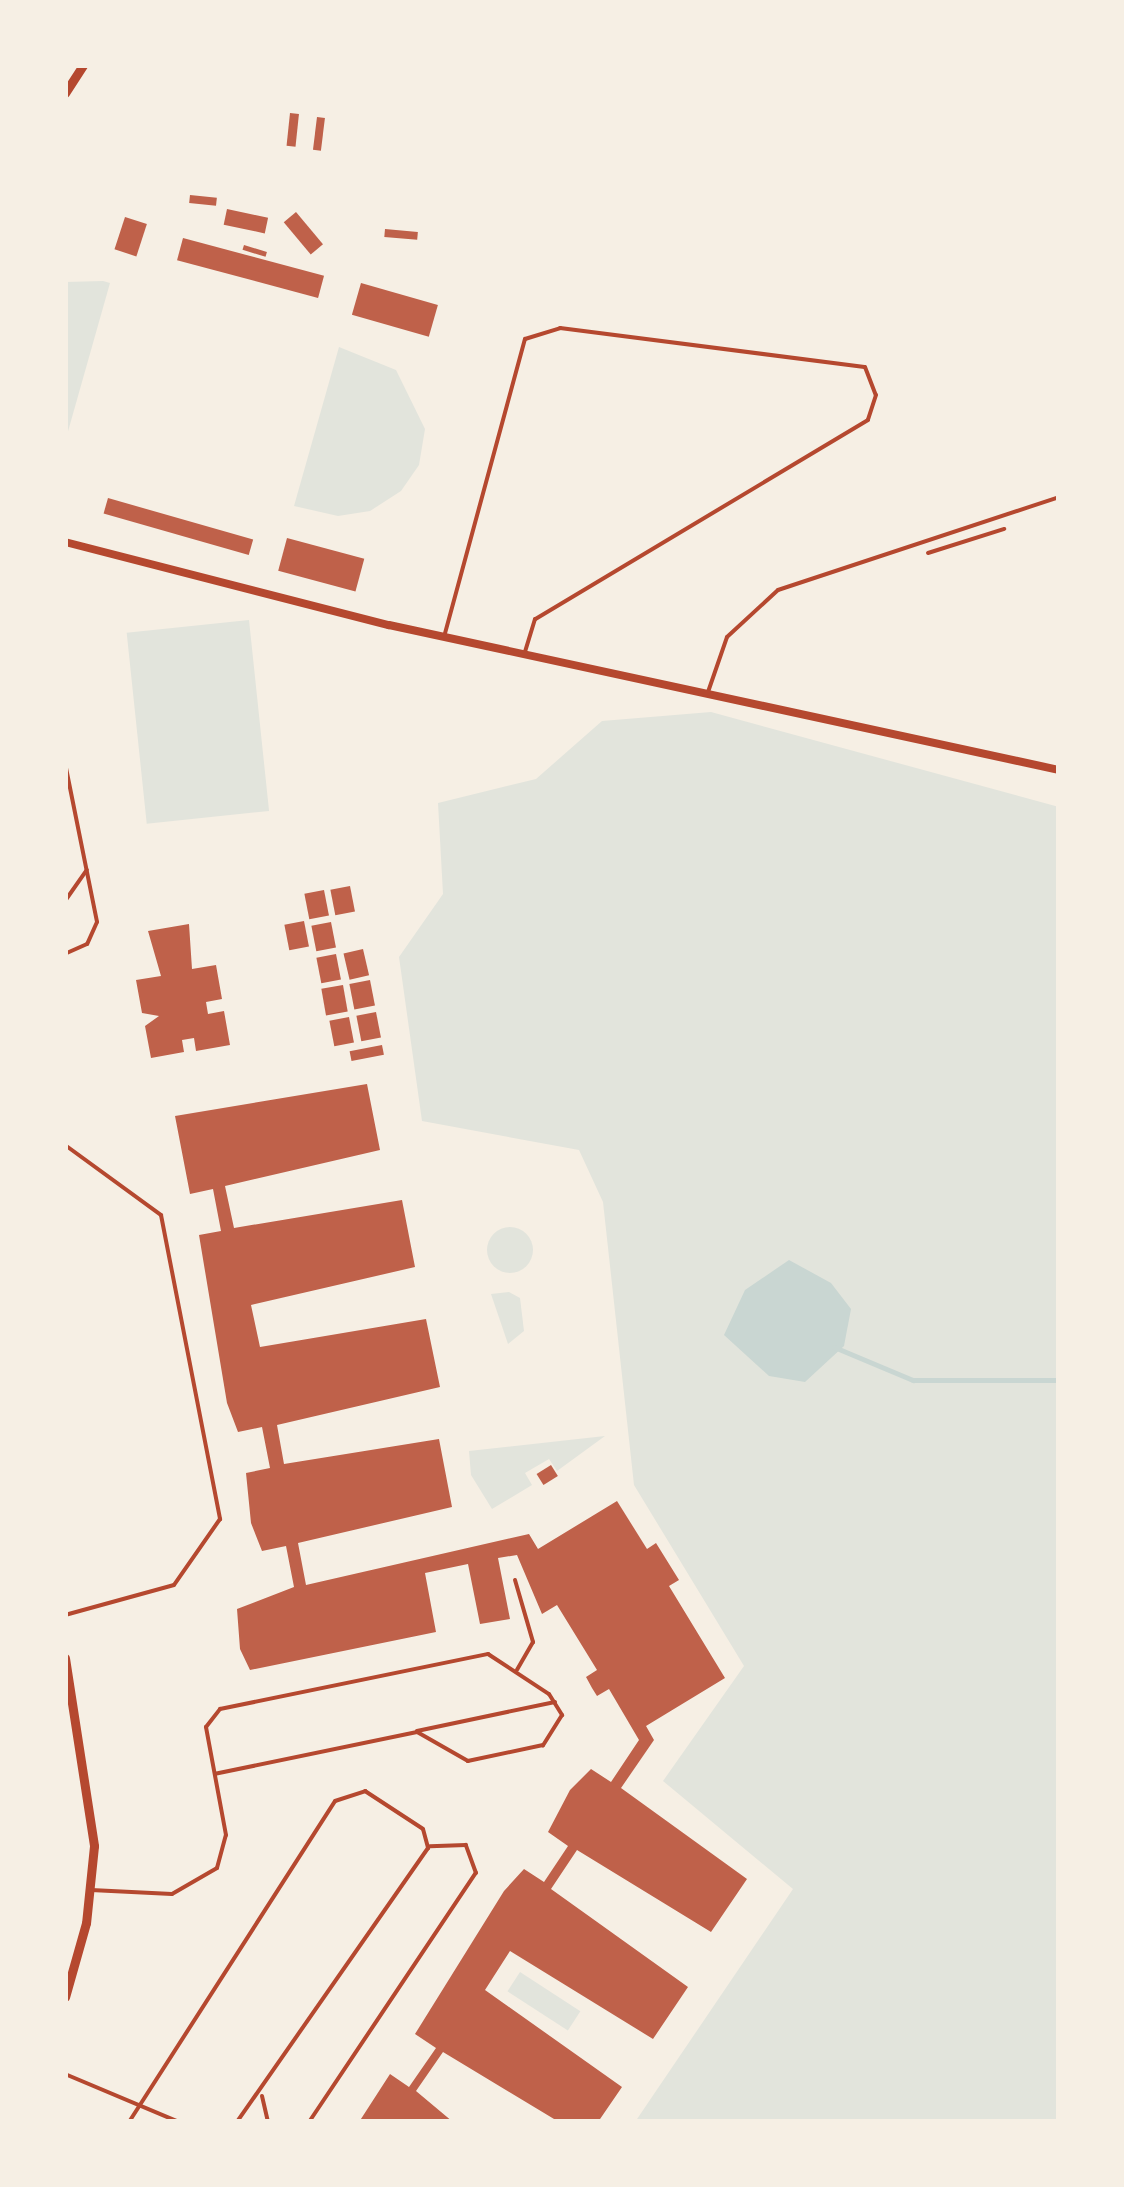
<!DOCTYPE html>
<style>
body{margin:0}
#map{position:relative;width:1124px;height:2187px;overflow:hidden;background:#f6efe4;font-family:"Exo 2",sans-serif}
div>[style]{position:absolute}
.green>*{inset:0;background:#e2e4dc;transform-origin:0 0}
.round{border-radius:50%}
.water>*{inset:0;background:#c9d6d2}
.stream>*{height:5px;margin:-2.5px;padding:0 2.5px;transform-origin:2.5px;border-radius:2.5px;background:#c9d6d2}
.building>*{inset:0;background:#bf614a;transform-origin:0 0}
.path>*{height:4px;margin:-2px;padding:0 2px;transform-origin:2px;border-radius:2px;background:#b5482f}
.service>*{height:4px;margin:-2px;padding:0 2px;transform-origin:2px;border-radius:2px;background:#b5482f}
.minor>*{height:8px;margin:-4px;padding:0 4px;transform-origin:4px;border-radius:4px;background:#b5482f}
.tertiary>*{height:9px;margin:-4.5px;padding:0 4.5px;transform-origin:4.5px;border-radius:4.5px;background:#b5482f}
span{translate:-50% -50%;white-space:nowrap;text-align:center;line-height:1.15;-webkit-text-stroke:8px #f6efe4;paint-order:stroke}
.frame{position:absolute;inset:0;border:68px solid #f6efe4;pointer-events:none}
</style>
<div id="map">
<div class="green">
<i style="clip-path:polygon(103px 281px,110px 283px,65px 442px,65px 282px)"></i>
<i style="clip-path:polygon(339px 347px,396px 370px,425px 429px,419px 465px,401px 491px,370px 511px,338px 516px,294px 506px)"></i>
<i style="left:249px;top:620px;width:192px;height:123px;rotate:84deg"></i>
<i style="clip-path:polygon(711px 712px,1059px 807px,1059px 2122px,635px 2122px,793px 1889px,663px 1781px,744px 1666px,634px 1485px,603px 1202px,579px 1150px,422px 1121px,399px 957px,443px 894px,438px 803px,536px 779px,602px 721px)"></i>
<i class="round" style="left:487px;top:1227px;width:46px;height:46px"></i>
<i style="clip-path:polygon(509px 1292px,520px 1298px,524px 1331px,508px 1344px,491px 1294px)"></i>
<i style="clip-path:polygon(605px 1436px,557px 1471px,549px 1459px,525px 1473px,532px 1485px,492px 1509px,471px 1475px,469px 1451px)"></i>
<i style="left:520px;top:1972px;width:72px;height:23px;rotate:33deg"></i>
</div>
<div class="water">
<i style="clip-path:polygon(789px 1260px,831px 1283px,851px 1309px,844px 1346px,805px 1382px,769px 1376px,724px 1335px,745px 1290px)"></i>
</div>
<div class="stream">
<i style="left:834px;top:1347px;width:86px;rotate:22.7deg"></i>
<i style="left:913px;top:1380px;width:146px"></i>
</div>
<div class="building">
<i style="left:290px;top:113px;width:9px;height:33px;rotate:6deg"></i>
<i style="left:317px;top:117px;width:8px;height:33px;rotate:7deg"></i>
<i style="left:190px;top:195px;width:27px;height:8px;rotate:6deg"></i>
<i style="left:227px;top:209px;width:42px;height:16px;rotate:12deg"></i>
<i style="left:296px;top:212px;width:42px;height:16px;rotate:50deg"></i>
<i style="left:125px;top:217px;width:23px;height:34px;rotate:18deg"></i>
<i style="left:385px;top:229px;width:33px;height:8px;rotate:5deg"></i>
<i style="left:183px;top:238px;width:146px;height:23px;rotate:15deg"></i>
<i style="left:244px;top:245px;width:24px;height:5px;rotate:17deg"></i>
<i style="left:361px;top:283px;width:80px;height:33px;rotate:16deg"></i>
<i style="left:108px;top:498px;width:151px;height:16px;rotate:16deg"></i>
<i style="left:287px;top:538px;width:80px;height:34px;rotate:15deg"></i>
<i style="left:350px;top:886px;width:26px;height:20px;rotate:79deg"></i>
<i style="left:324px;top:890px;width:26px;height:20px;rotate:79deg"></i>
<i style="left:304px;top:921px;width:26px;height:20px;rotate:79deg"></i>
<i style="left:331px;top:922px;width:26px;height:20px;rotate:79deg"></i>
<i style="clip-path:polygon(189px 924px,192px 969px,216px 965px,222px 999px,206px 1002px,208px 1014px,224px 1011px,230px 1045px,196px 1051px,194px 1038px,182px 1040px,184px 1052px,151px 1058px,145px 1026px,159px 1016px,142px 1013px,136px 980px,161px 976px,148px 931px)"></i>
<i style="left:363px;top:949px;width:27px;height:20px;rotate:77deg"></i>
<i style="left:336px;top:954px;width:26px;height:20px;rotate:79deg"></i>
<i style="left:370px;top:980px;width:26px;height:21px;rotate:79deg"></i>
<i style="left:343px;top:985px;width:27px;height:22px;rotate:80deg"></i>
<i style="left:376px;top:1012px;width:26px;height:20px;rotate:79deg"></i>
<i style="left:349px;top:1017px;width:26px;height:20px;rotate:79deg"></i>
<i style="left:382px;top:1045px;width:10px;height:33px;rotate:79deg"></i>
<i style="clip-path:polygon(367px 1084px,380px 1150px,225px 1186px,234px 1228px,402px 1200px,415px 1267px,251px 1305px,260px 1347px,426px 1319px,440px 1387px,277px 1425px,284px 1464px,439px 1439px,452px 1507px,298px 1543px,306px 1585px,529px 1534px,538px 1549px,617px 1501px,647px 1549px,656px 1543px,679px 1580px,669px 1586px,725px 1678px,646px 1726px,654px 1740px,621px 1788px,747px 1879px,711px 1932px,577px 1850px,551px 1889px,688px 1987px,653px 2039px,510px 1951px,485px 1990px,622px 2087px,598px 2122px,559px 2122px,443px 2052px,416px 2091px,453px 2122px,359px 2122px,390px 2074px,409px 2087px,436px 2048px,415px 2034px,504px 1891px,524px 1869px,544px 1882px,568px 1846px,548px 1832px,570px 1790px,591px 1769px,611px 1782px,639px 1740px,609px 1689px,597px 1696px,592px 1688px,586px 1677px,597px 1670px,557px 1605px,542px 1614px,517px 1555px,498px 1558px,510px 1619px,480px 1624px,468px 1564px,425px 1573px,436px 1632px,250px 1670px,240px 1649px,237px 1609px,294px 1587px,286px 1546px,262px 1551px,251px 1523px,246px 1473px,270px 1468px,262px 1427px,238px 1432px,227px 1403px,199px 1235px,221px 1231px,213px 1189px,190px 1194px,175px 1116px)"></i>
<i style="left:551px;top:1465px;width:13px;height:17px;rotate:58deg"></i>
</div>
<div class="path">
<i style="left:928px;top:553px;width:80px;rotate:-17.5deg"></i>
</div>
<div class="service">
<i style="left:444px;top:637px;width:309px;rotate:-74.8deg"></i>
<i style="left:525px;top:339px;width:37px;rotate:-17deg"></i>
<i style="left:560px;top:328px;width:307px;rotate:7.3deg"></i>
<i style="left:865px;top:367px;width:30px;rotate:69deg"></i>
<i style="left:876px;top:395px;width:26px;rotate:108deg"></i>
<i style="left:868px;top:420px;width:388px;rotate:149.1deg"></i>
<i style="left:535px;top:619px;width:38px;rotate:107deg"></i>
<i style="left:708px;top:692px;width:58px;rotate:-70.9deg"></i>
<i style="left:727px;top:637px;width:69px;rotate:-42.7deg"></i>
<i style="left:778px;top:590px;width:296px;rotate:-18.3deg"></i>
<i style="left:65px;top:763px;width:162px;rotate:78.6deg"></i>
<i style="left:97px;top:922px;width:24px;rotate:114deg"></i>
<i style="left:87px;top:944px;width:24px;rotate:156deg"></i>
<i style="left:65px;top:901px;width:38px;rotate:-55deg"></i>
<i style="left:65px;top:1145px;width:119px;rotate:36.1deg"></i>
<i style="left:161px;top:1215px;width:310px;rotate:79deg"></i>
<i style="left:220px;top:1519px;width:80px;rotate:124.9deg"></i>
<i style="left:174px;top:1585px;width:113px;rotate:164.6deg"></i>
<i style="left:515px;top:1580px;width:65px;rotate:73.8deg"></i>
<i style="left:533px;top:1642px;width:32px;rotate:120deg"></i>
<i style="left:417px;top:1731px;width:141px;rotate:-11.9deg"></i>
<i style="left:91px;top:1890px;width:81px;rotate:2.8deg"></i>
<i style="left:172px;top:1894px;width:52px;rotate:-30deg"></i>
<i style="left:217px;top:1868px;width:34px;rotate:-75deg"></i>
<i style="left:226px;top:1835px;width:110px;rotate:-100.5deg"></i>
<i style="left:206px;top:1727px;width:23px;rotate:-52deg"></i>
<i style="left:220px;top:1709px;width:274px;rotate:-11.6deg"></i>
<i style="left:488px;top:1654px;width:73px;rotate:33.3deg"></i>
<i style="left:549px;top:1694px;width:25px;rotate:58deg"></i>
<i style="left:562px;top:1715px;width:36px;rotate:122deg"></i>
<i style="left:543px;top:1745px;width:77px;rotate:168deg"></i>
<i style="left:468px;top:1761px;width:59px;rotate:-150.4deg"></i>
<i style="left:417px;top:1732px;width:206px;rotate:168.3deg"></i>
<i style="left:65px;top:2074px;width:124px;rotate:22.8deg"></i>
<i style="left:262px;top:2096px;width:27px;rotate:77deg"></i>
<i style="left:129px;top:2122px;width:381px;rotate:-57.3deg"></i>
<i style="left:335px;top:1801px;width:32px;rotate:-18deg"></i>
<i style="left:365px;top:1791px;width:69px;rotate:33.2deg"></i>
<i style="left:423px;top:1829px;width:20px;rotate:75deg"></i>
<i style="left:428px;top:1848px;width:334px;rotate:124.9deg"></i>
<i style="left:309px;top:2122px;width:300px;rotate:-56.2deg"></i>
<i style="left:476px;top:1873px;width:30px;rotate:-110deg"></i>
<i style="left:466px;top:1845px;width:36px;rotate:178deg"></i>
</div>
<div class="minor">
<i style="left:65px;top:542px;width:334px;rotate:14.4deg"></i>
<i style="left:389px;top:625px;width:686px;rotate:12.21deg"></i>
</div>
<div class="tertiary">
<i style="left:65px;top:93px;width:33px;rotate:-57deg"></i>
<i style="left:65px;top:1658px;width:190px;rotate:81.2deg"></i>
<i style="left:94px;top:1846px;width:77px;rotate:95.9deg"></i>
<i style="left:86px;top:1923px;width:77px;rotate:105.8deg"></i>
</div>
<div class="frame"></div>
</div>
